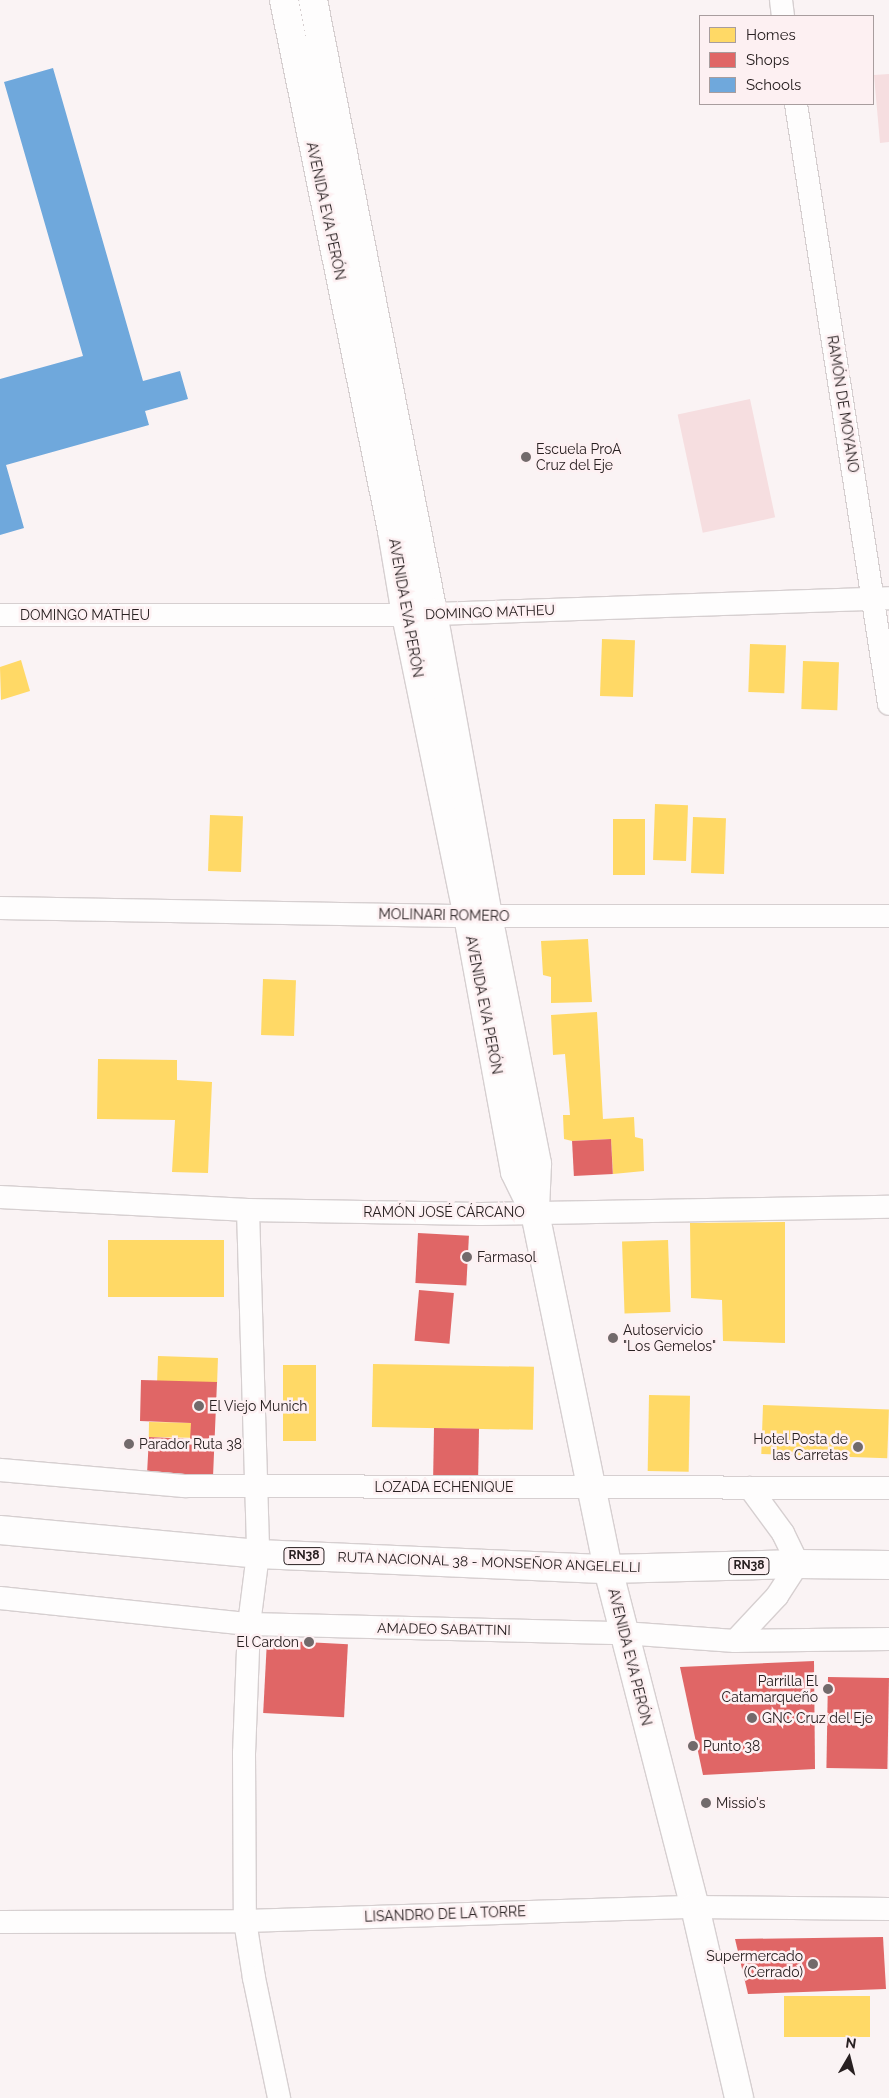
<!DOCTYPE html>
<meta charset="utf-8">
<style>
body{margin:0}
#map{position:relative;width:889px;height:2098px;overflow:hidden;background:#faf3f4;font-family:Raleway,sans-serif}
div>[style]{position:absolute}
.green>*{inset:0;background:#f6dee0;transform-origin:0 0}
.homes>*{inset:0;background:#ffd966;transform-origin:0 0}
.shops>*{inset:0;background:#e06666;transform-origin:0 0}
.schools>*{inset:0;background:#6fa8dc}
.roads{filter:drop-shadow(1px 0 #d6cfd0) drop-shadow(-1px 0 #d6cfd0) drop-shadow(0 1px #d6cfd0) drop-shadow(0 -1px #d6cfd0)}
.street>*{height:22px;margin:-11px;padding:0 11px;transform-origin:11px;border-radius:11px;background:#fefdfd}
.secondary>*{height:28px;margin:-14px;padding:0 14px;transform-origin:14px;border-radius:14px;background:#fefdfd}
.highway>*{height:28px;margin:-14px;padding:0 14px;transform-origin:14px;border-radius:14px;background:#fefdfd}
.dots>*{width:14px;height:14px;translate:-50% -50%;box-sizing:border-box;border:2px solid #fdf0f2;border-radius:50%}
span{translate:-50% -50%;white-space:nowrap;text-align:center;line-height:1.15;-webkit-text-stroke:5px #fdf0f2;paint-order:stroke}
.shield-label span{padding:1px 4px;background:#fdf0f2;border:1px solid;border-radius:4px;-webkit-text-stroke-width:0}
.shield-label{font-size:12px;color:#282021;font-weight:700}
.street-label{font-size:14px;color:#282021}
.poi-label{font-size:14px;color:#282021}
.left{translate:0 -50%;text-align:left}
.right{translate:-100% -50%;text-align:right}
.legend{position:absolute;left:699px;top:15px;width:175px;height:90px;box-sizing:border-box;background:#fdf0f2;border:1px solid #a89d9e;margin:0;padding:6px 9px;list-style:none;font-size:15px;color:#282021}
.legend li{display:flex;align-items:center;gap:10px;height:25px}
.legend b{width:25px;border:1px solid #a89d9e}
.north{position:absolute;left:824px;top:2033px;width:50px;height:50px;-webkit-text-stroke:4px #fdf0f2;paint-order:stroke;rotate:8deg;font-size:14px;font-weight:700;line-height:20px;text-align:center;color:#282021}
.north::after{content:'';display:block;margin:auto;width:18px;height:22px;background:#282021;clip-path:polygon(50% 0,100% 100%,50% 72%,0 100%)}
</style>
<div id="map">
<div class="green">
<i style="clip-path:polygon(889px 74px,889px 142px,880px 143px,874px 75px)"></i>
<i style="left:750px;top:399px;width:121px;height:74px;rotate:78deg"></i>
</div>
<div class="homes">
<i style="left:602px;top:639px;width:33px;height:57px;rotate:2deg"></i>
<i style="left:750px;top:644px;width:36px;height:48px;rotate:2deg"></i>
<i style="clip-path:polygon(21px 660px,30px 691px,1px 700px,0 667px)"></i>
<i style="left:803px;top:661px;width:36px;height:48px;rotate:2deg"></i>
<i style="left:655px;top:804px;width:33px;height:56px;rotate:2deg"></i>
<i style="left:210px;top:815px;width:33px;height:56px;rotate:2deg"></i>
<i style="left:693px;top:817px;width:33px;height:56px;rotate:2deg"></i>
<i style="left:613px;top:819px;width:32px;height:56px"></i>
<i style="clip-path:polygon(588px 939px,592px 1002px,551px 1003px,551px 977px,543px 975px,541px 941px)"></i>
<i style="left:263px;top:979px;width:33px;height:56px;rotate:2deg"></i>
<i style="clip-path:polygon(597px 1012px,603px 1119px,634px 1117px,635px 1137px,643px 1139px,644px 1171px,613px 1174px,611px 1139px,572px 1141px,564px 1139px,563px 1115px,570px 1115px,565px 1054px,553px 1055px,551px 1015px)"></i>
<i style="clip-path:polygon(98px 1059px,177px 1060px,177px 1080px,212px 1082px,208px 1173px,172px 1172px,175px 1120px,97px 1119px)"></i>
<i style="clip-path:polygon(785px 1222px,785px 1343px,723px 1341px,722px 1300px,691px 1298px,690px 1223px)"></i>
<i style="left:224px;top:1240px;width:57px;height:116px;rotate:90deg"></i>
<i style="left:668px;top:1240px;width:72px;height:46px;rotate:88deg"></i>
<i style="left:158px;top:1356px;width:60px;height:25px;rotate:2deg"></i>
<i style="left:373px;top:1364px;width:161px;height:63px;rotate:1deg"></i>
<i style="left:283px;top:1365px;width:33px;height:76px"></i>
<i style="left:649px;top:1395px;width:41px;height:76px;rotate:1deg"></i>
<i style="left:763px;top:1405px;width:126px;height:49px;rotate:2deg"></i>
<i style="left:149px;top:1422px;width:42px;height:15px;rotate:1deg"></i>
<i style="left:870px;top:1996px;width:41px;height:86px;rotate:90deg"></i>
</div>
<div class="shops">
<i style="left:611px;top:1139px;width:35px;height:39px;rotate:87deg"></i>
<i style="left:418px;top:1233px;width:51px;height:50px;rotate:3deg"></i>
<i style="left:419px;top:1290px;width:35px;height:51px;rotate:5deg"></i>
<i style="clip-path:polygon(141px 1380px,217px 1382px,213px 1477px,147px 1474px,149px 1437px,190px 1439px,191px 1423px,140px 1421px)"></i>
<i style="left:434px;top:1428px;width:45px;height:49px;rotate:1deg"></i>
<i style="left:267px;top:1640px;width:81px;height:73px;rotate:3deg"></i>
<i style="clip-path:polygon(814px 1661px,815px 1769px,703px 1775px,680px 1667px)"></i>
<i style="left:828px;top:1677px;width:61px;height:91px;rotate:1deg"></i>
<i style="clip-path:polygon(883px 1937px,886px 1989px,748px 1994px,735px 1939px)"></i>
</div>
<div class="schools">
<i style="clip-path:polygon(53px 68px,143px 381px,180px 371px,188px 399px,145px 411px,149px 425px,6px 465px,24px 528px,0 535px,0 379px,83px 356px,4px 82px)"></i>
</div>
<div class="roads">
<div class="street">
<i style="left:781px;top:0;width:16px;rotate:83deg"></i>
<i style="left:796px;top:104px;width:607px;rotate:81.19deg"></i>
<i style="left:0;top:615px;width:406px"></i>
<i style="left:406px;top:615px;width:483px;rotate:-2deg"></i>
<i style="left:0;top:908px;width:468px;rotate:1deg"></i>
<i style="left:468px;top:916px;width:421px"></i>
<i style="left:0;top:1197px;width:248px;rotate:3deg"></i>
<i style="left:248px;top:1210px;width:232px;rotate:1deg"></i>
<i style="left:480px;top:1214px;width:409px;rotate:-1deg"></i>
<i style="left:248px;top:1210px;width:344px;rotate:88.3deg"></i>
<i style="left:258px;top:1554px;width:71px;rotate:97.3deg"></i>
<i style="left:249px;top:1624px;width:129px;rotate:92.2deg"></i>
<i style="left:244px;top:1753px;width:168px;rotate:89.7deg"></i>
<i style="left:245px;top:1921px;width:58px;rotate:81deg"></i>
<i style="left:254px;top:1978px;width:123px;rotate:78.2deg"></i>
<i style="left:0;top:1470px;width:185px;rotate:5deg"></i>
<i style="left:184px;top:1486px;width:705px;rotate:0.16deg"></i>
<i style="left:0;top:1598px;width:250px;rotate:6deg"></i>
<i style="left:249px;top:1624px;width:374px;rotate:1.4deg"></i>
<i style="left:623px;top:1633px;width:112px;rotate:4.1deg"></i>
<i style="left:735px;top:1641px;width:154px;rotate:-0.7deg"></i>
<i style="left:735px;top:1641px;width:62px;rotate:-47deg"></i>
<i style="left:777px;top:1596px;width:38px;rotate:-57deg"></i>
<i style="left:798px;top:1564px;width:34px;rotate:-116deg"></i>
<i style="left:783px;top:1533px;width:56px;rotate:-126.3deg"></i>
<i style="left:0;top:1922px;width:245px;rotate:-0.2deg"></i>
<i style="left:245px;top:1921px;width:450px;rotate:-1.8deg"></i>
<i style="left:695px;top:1907px;width:194px;rotate:0.6deg"></i>
</div>
<div class="secondary">
<i style="left:284px;top:0;width:542px;rotate:78.5deg"></i>
<i style="left:392px;top:531px;width:85px;rotate:80.5deg"></i>
<i style="left:406px;top:615px;width:307px;rotate:78.4deg"></i>
<i style="left:468px;top:916px;width:260px;rotate:79.6deg"></i>
<i style="left:515px;top:1172px;width:46px;rotate:64deg"></i>
<i style="left:535px;top:1213px;width:363px;rotate:78.4deg"></i>
<i style="left:608px;top:1569px;width:349px;rotate:75.6deg"></i>
<i style="left:695px;top:1907px;width:196px;rotate:77deg"></i>
<i style="left:313px;top:0;width:625px;rotate:78.92deg"></i>
<i style="left:433px;top:613px;width:308px;rotate:79.7deg"></i>
<i style="left:488px;top:916px;width:253px;rotate:78.8deg"></i>
<i style="left:537px;top:1164px;width:45px;rotate:92.5deg"></i>
</div>
<div class="highway">
<i style="left:0;top:1530px;width:259px;rotate:5.3deg"></i>
<i style="left:258px;top:1554px;width:350px;rotate:2.5deg"></i>
<i style="left:608px;top:1569px;width:190px;rotate:-1.5deg"></i>
<i style="left:798px;top:1564px;width:91px;rotate:0.6deg"></i>
</div>
</div>
<div class="dots">
<i style="left:526px;top:457px;background:#726a6b"></i>
<i style="left:467px;top:1257px;background:#726a6b"></i>
<i style="left:613px;top:1338px;background:#726a6b"></i>
<i style="left:199px;top:1406px;background:#726a6b"></i>
<i style="left:129px;top:1444px;background:#726a6b"></i>
<i style="left:858px;top:1447px;background:#726a6b"></i>
<i style="left:309px;top:1642px;background:#726a6b"></i>
<i style="left:828px;top:1689px;background:#726a6b"></i>
<i style="left:752px;top:1718px;background:#726a6b"></i>
<i style="left:693px;top:1746px;background:#726a6b"></i>
<i style="left:706px;top:1803px;background:#726a6b"></i>
<i style="left:813px;top:1964px;background:#726a6b"></i>
</div>
<div class="shield-label">
<span style="left:304px;top:1556px">RN38</span>
<span style="left:749px;top:1566px">RN38</span>
</div>
<div class="street-label">
<span style="left:326px;top:211px;rotate:78deg">AVENIDA EVA PERÓN</span>
<span style="left:843px;top:404px;rotate:81deg">RAMÓN DE MOYANO</span>
<span style="left:406px;top:608px;rotate:80deg">AVENIDA EVA PERÓN</span>
<span style="left:490px;top:612px;rotate:-2deg">DOMINGO MATHEU</span>
<span style="left:85px;top:615px">DOMINGO MATHEU</span>
<span style="left:444px;top:915px;rotate:1deg">MOLINARI ROMERO</span>
<span style="left:484px;top:1005px;rotate:79deg">AVENIDA EVA PERÓN</span>
<span style="left:444px;top:1212px">RAMÓN JOSÉ CÁRCANO</span>
<span style="left:444px;top:1487px">LOZADA ECHENIQUE</span>
<span style="left:489px;top:1562px;rotate:2deg">RUTA NACIONAL 38 - MONSEÑOR ANGELELLI</span>
<span style="left:444px;top:1629px;rotate:1deg">AMADEO SABATTINI</span>
<span style="left:630px;top:1657px;rotate:76deg">AVENIDA EVA PERÓN</span>
<span style="left:445px;top:1914px;rotate:-2deg">LISANDRO DE LA TORRE</span>
</div>
<div class="poi-label">
<span class="left" style="left:536px;top:457px">Escuela ProA<br>Cruz del Eje</span>
<span class="left" style="left:477px;top:1257px">Farmasol</span>
<span class="left" style="left:623px;top:1338px">Autoservicio<br>"Los Gemelos"</span>
<span class="left" style="left:209px;top:1406px">El Viejo Munich</span>
<span class="right" style="left:848px;top:1447px">Hotel Posta de<br>las Carretas</span>
<span class="left" style="left:139px;top:1444px">Parador Ruta 38</span>
<span class="right" style="left:299px;top:1642px">El Cardon</span>
<span class="right" style="left:818px;top:1689px">Parrilla El<br>Catamarqueño</span>
<span class="left" style="left:762px;top:1718px">GNC Cruz del Eje</span>
<span class="left" style="left:703px;top:1746px">Punto 38</span>
<span class="left" style="left:716px;top:1803px">Missio's</span>
<span class="right" style="left:803px;top:1964px">Supermercado<br>(Cerrado)</span>
</div>
<ul class="legend">
<li><b style="height:14px;background:#ffd966"></b>Homes</li>
<li><b style="height:14px;background:#e06666"></b>Shops</li>
<li><b style="height:14px;background:#6fa8dc"></b>Schools</li>
</ul>
<div class="north">N</div>
</div>
